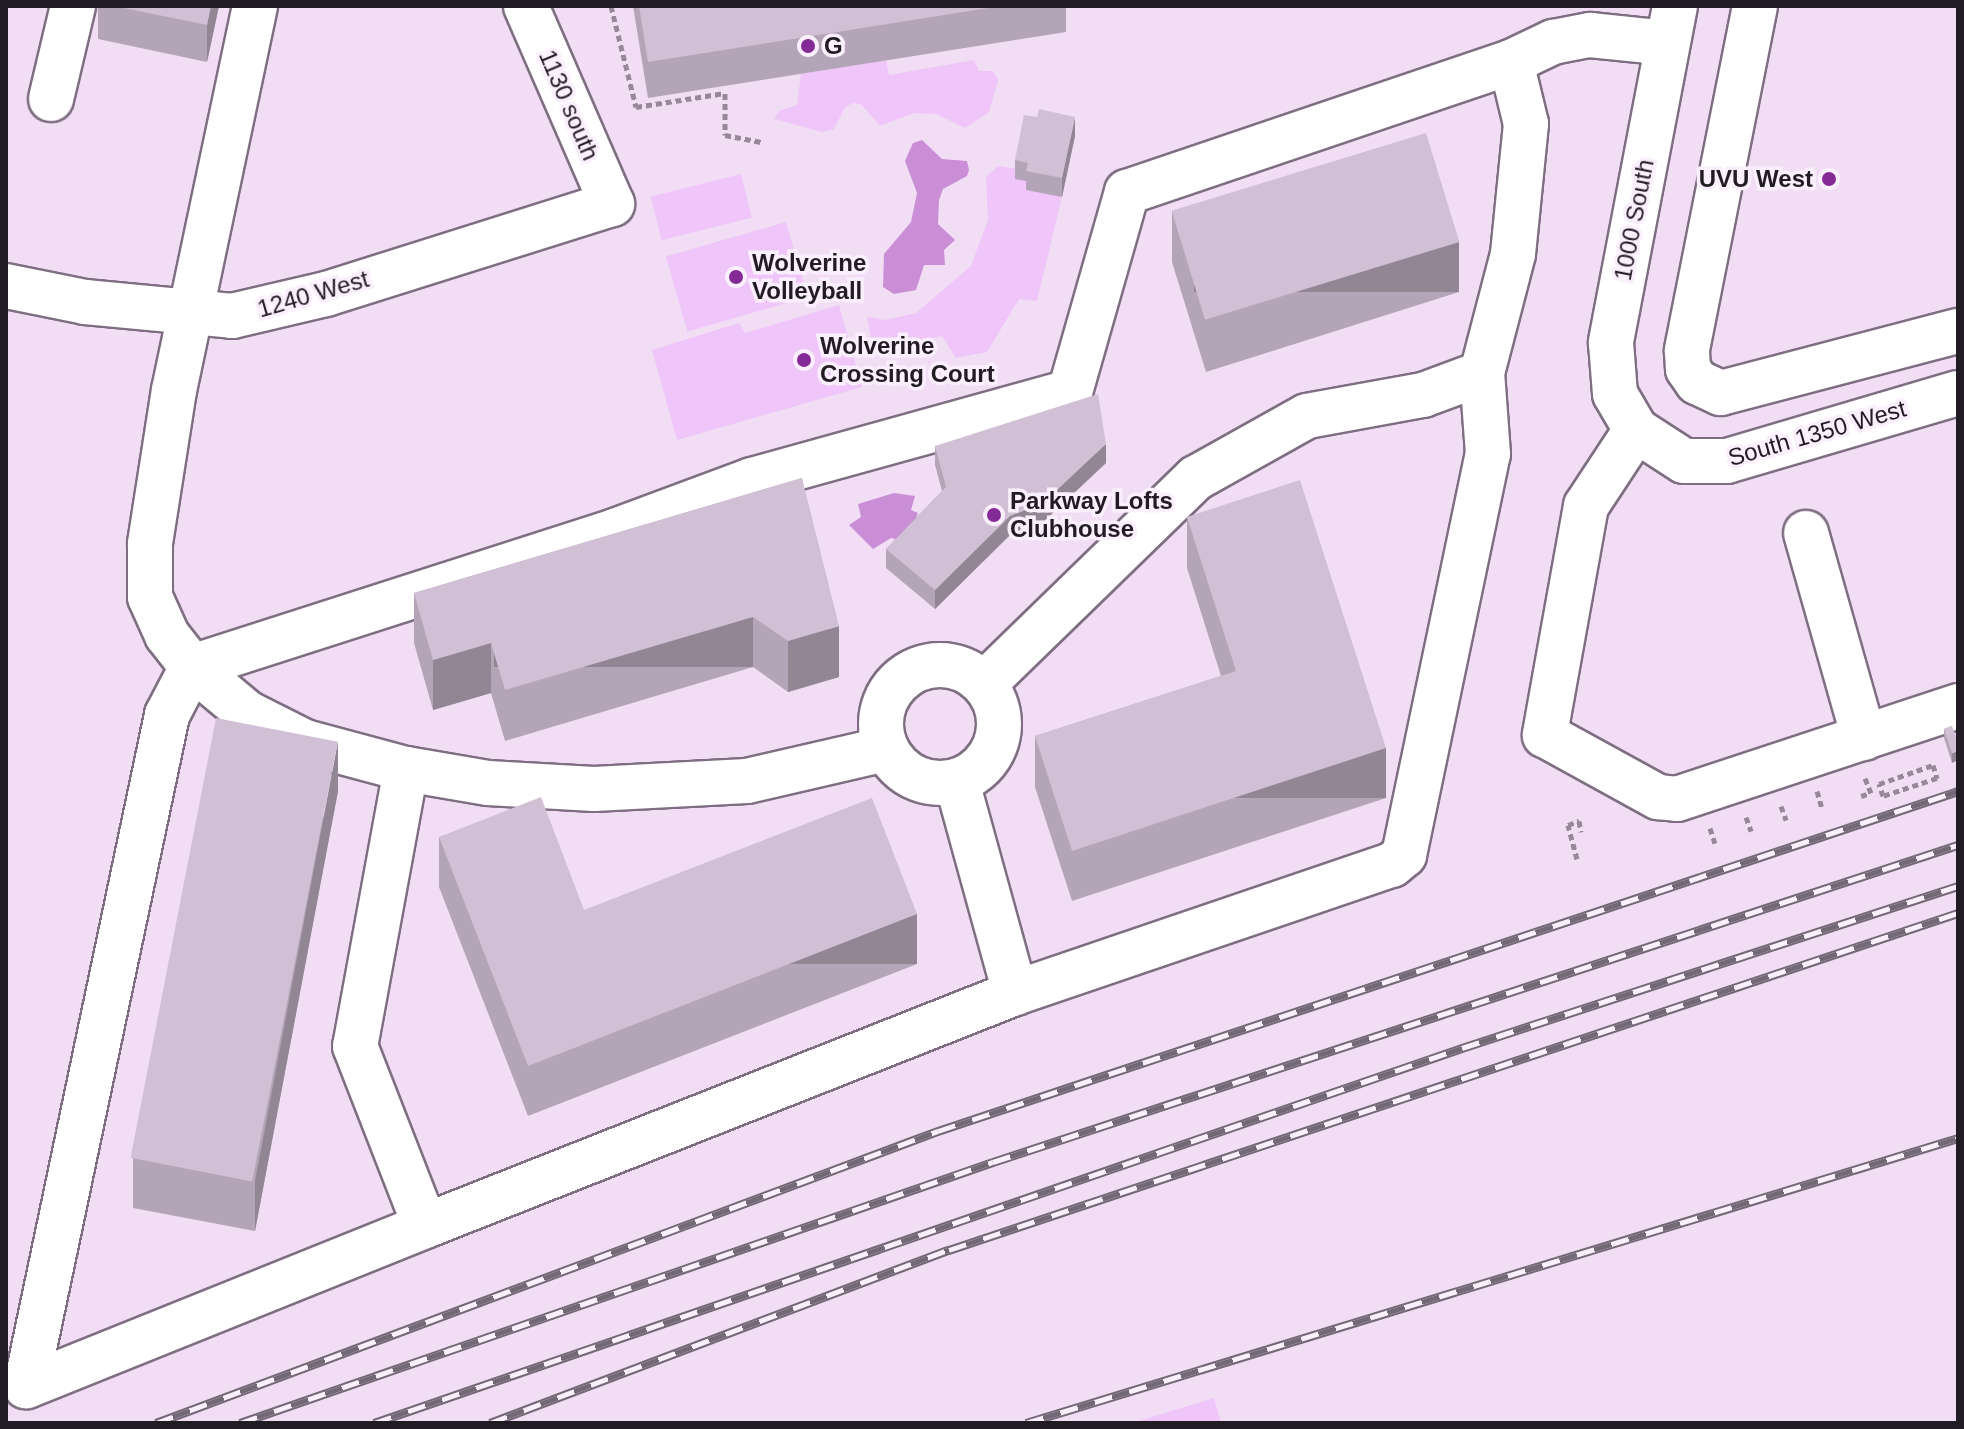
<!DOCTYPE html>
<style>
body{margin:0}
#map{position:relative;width:1964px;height:1429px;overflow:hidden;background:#f1def5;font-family:Arial,sans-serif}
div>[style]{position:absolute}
.green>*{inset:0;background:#f0c5f9;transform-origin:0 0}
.water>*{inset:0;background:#ca8ed7}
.path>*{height:5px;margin-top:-2.5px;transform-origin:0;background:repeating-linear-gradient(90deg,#968899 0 6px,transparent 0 10px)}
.roads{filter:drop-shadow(2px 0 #7f6e82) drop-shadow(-2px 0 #7f6e82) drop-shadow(0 2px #7f6e82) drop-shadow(0 -2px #7f6e82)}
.minor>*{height:44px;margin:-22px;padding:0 22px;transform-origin:22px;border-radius:22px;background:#fff}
.minor>.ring{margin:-22px;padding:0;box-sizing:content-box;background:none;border:44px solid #fff;border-radius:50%}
.rail>*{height:9px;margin-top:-4.5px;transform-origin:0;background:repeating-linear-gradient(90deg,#faeffc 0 18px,#736876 0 36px);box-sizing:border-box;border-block:2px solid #736876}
.wall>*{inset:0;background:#b4a4b7}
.shaded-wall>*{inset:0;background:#928695;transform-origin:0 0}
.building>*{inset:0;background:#d1bfd5;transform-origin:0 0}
.dots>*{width:22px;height:22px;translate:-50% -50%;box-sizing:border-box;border:4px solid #faeffc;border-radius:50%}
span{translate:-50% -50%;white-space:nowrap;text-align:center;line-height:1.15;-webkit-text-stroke:7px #faeffc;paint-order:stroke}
.poi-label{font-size:24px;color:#211b23;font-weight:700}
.left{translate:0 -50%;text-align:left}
.right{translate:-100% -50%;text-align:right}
.street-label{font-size:24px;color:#211b23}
.frame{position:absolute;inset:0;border:8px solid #211b23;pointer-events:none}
</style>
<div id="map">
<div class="green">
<i style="clip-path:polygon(886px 60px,889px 75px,974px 60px,979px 71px,993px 71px,998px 80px,989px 112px,965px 128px,936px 114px,914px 113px,880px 126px,861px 104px,853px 103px,845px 107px,834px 129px,822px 132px,774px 119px,779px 111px,797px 105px,801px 74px)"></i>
<i style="clip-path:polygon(998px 166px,1017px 169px,1028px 182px,1062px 197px,1037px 301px,1019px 299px,987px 352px,956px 358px,942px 336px,890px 346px,872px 343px,867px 317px,886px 320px,916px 313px,971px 266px,988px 220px,986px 177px)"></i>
<i style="left:741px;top:174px;width:45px;height:93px;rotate:76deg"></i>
<i style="left:786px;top:222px;width:78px;height:125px;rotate:74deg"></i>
<i style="clip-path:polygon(839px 305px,862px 387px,677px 440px,652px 350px,739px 323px,745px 333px)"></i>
<i style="clip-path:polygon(1214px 1398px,1221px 1423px,1132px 1423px)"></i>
</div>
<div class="water">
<i style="clip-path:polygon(922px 140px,942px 159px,967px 161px,969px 170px,967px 176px,943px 189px,939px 200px,938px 224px,955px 240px,944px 250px,945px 265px,924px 265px,916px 290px,894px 294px,883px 287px,884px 254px,911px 222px,917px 193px,905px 161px,913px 143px)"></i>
<i style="clip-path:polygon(894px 493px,915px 496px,911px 510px,918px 513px,907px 542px,891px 538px,873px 549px,849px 525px,861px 517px,858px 504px)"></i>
</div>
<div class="path">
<i style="left:611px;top:6px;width:104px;rotate:76.1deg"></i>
<i style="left:636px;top:107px;width:90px;rotate:-8.9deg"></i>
<i style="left:725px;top:93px;width:42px;rotate:90deg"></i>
<i style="left:725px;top:135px;width:38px;rotate:11deg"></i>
<i style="left:1933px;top:765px;width:14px;rotate:73deg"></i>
<i style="left:1937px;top:778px;width:57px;rotate:161.6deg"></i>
<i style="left:1883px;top:796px;width:13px;rotate:-108deg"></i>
<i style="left:1879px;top:784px;width:57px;rotate:-19.4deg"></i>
<i style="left:1817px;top:791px;width:19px;rotate:74deg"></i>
<i style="left:1861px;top:796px;width:10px;rotate:-17deg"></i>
<i style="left:1871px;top:793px;width:16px;rotate:-112deg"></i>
<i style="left:1781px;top:806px;width:15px;rotate:70deg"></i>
<i style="left:1746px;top:817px;width:15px;rotate:70deg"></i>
<i style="left:1710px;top:828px;width:16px;rotate:72deg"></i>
<i style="left:1577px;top:859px;width:35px;rotate:-105deg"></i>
<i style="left:1568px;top:825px;width:12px;rotate:-20deg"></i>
<i style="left:1579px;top:821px;width:11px;rotate:80deg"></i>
</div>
<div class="roads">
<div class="minor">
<i style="left:255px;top:6px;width:392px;rotate:101.9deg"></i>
<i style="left:174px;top:390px;width:156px;rotate:98.9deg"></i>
<i style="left:150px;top:544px;width:53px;rotate:90deg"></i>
<i style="left:150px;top:597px;width:42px;rotate:65.9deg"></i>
<i style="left:167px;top:635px;width:41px;rotate:52deg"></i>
<i style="left:192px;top:667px;width:444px;rotate:-17.8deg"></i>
<i style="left:615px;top:531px;width:146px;rotate:-20.4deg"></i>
<i style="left:752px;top:480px;width:330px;rotate:-15.5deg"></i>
<i style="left:1070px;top:392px;width:208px;rotate:-74.1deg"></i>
<i style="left:1127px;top:192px;width:405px;rotate:-18.7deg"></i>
<i style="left:1511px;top:62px;width:47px;rotate:-25.5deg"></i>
<i style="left:1553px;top:42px;width:38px;rotate:-11deg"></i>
<i style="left:1590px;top:35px;width:77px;rotate:5.9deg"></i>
<i style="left:1675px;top:6px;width:343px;rotate:100.8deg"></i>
<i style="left:1611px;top:343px;width:51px;rotate:85.5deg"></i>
<i style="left:1615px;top:394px;width:42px;rotate:59.7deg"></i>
<i style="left:1636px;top:430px;width:57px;rotate:32.9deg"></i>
<i style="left:1684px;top:461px;width:43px"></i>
<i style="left:1727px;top:461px;width:241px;rotate:-16.4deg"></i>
<i style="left:1755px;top:6px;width:352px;rotate:101.2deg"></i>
<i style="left:1687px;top:351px;width:18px;rotate:87deg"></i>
<i style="left:1688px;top:369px;width:16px;rotate:55deg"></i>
<i style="left:1697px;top:382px;width:26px;rotate:25deg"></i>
<i style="left:1721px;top:393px;width:245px;rotate:-14.7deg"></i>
<i style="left:51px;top:99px;width:96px;rotate:-76.7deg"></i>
<i style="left:6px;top:286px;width:81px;rotate:11.4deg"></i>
<i style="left:85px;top:302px;width:148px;rotate:5.4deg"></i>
<i style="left:232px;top:316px;width:97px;rotate:-13.2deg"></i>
<i style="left:326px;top:294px;width:300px;rotate:-17.5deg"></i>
<i style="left:612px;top:204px;width:216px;rotate:-113.5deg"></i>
<i style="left:1636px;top:430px;width:91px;rotate:123.3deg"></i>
<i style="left:1586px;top:506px;width:233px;rotate:100.2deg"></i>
<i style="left:1545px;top:735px;width:129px;rotate:28.8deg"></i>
<i style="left:1658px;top:797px;width:19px;rotate:6deg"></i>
<i style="left:1677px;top:799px;width:296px;rotate:-18.3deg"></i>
<i style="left:1806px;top:533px;width:213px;rotate:74.2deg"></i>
<i class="ring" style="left:881px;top:665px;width:74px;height:74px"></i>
<i style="left:984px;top:684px;width:296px;rotate:-44.2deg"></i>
<i style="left:1196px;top:478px;width:127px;rotate:-29.2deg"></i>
<i style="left:1307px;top:416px;width:118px;rotate:-10.3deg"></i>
<i style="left:1423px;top:395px;width:63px;rotate:-20.4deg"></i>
<i style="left:1482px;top:373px;width:123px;rotate:-75.4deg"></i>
<i style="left:1513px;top:254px;width:131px;rotate:-84.3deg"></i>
<i style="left:1526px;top:124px;width:64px;rotate:-103.6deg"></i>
<i style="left:406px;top:769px;width:282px;rotate:100.4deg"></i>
<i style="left:355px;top:1046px;width:193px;rotate:68.7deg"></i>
<i style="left:425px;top:1226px;width:634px;rotate:-21.55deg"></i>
<i style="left:957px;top:782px;width:219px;rotate:74.6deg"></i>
<i style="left:1015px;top:993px;width:398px;rotate:-18.8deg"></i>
<i style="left:1392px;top:865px;width:16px;rotate:-40deg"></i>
<i style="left:1404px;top:855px;width:410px;rotate:-78.2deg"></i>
<i style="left:1488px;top:454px;width:81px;rotate:-94.2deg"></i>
<i style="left:425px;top:1226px;width:430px;rotate:158.1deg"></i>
<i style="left:26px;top:1386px;width:686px;rotate:-78.13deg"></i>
<i style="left:167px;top:715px;width:54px;rotate:-62.5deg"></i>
<i style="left:192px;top:667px;width:72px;rotate:39.9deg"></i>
<i style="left:247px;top:713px;width:65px;rotate:26.6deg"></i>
<i style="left:305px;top:742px;width:105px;rotate:15deg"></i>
<i style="left:406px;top:769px;width:83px;rotate:9.7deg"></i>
<i style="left:488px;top:783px;width:106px;rotate:3.2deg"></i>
<i style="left:594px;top:789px;width:153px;rotate:-3deg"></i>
<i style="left:747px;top:781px;width:143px;rotate:-13deg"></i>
</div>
</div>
<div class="rail">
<i style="left:156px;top:1423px;width:835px;rotate:-20.48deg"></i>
<i style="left:938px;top:1131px;width:1075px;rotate:-18.43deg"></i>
<i style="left:240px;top:1423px;width:797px;rotate:-19.12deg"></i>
<i style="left:993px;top:1162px;width:1016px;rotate:-18.19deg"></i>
<i style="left:374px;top:1423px;width:1151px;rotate:-19.02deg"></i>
<i style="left:1462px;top:1048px;width:522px;rotate:-18.09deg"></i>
<i style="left:490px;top:1423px;width:491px;rotate:-20.7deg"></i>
<i style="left:949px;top:1250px;width:1064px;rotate:-18.47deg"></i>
<i style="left:1026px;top:1423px;width:975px;rotate:-17deg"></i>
</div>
<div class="wall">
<i style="clip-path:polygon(98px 6px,219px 6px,207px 62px,98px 39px)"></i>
<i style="clip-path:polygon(633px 6px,1066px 6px,1066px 32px,648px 98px)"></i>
<i style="clip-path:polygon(1075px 136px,1062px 197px,1026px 190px,1026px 181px,1015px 179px,1015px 160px)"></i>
<i style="clip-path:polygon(1172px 212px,1459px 292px,1206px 372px,1172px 262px)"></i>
<i style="clip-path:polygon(935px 446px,1106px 463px,1042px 523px,1010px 535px,935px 609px,886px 568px,886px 549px,942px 491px,935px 465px)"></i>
<i style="clip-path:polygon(802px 478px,839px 677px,788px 692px,753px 667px,505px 741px,491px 693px,433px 710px,414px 643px,414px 593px)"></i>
<i style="clip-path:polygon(1187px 517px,1386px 798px,1072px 901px,1035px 787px,1035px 736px,1221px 676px,1187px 568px)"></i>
<i style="clip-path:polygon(1952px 726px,1952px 763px,1944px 738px,1944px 729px)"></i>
<i style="clip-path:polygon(338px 791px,255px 1231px,133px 1208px,133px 1158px)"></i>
<i style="clip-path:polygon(439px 837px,584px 910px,917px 964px,528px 1116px,439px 887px)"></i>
</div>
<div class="shaded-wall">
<i style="clip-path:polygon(211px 6px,219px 6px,207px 62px,207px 25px)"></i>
<i style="clip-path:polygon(1075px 117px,1075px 136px,1062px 197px,1062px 178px)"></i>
<i style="left:1459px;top:242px;width:50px;height:265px;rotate:90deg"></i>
<i style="clip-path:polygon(1106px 444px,1106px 463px,1042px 523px,1010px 535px,935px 609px,935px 590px,1010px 516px)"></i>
<i style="left:753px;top:617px;width:50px;height:259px;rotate:90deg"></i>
<i style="clip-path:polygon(839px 626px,839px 677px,788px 692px,788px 641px)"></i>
<i style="clip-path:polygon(491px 643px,491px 693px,433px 710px,433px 660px)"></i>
<i style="clip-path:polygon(338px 741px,338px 791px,255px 1231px,255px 1181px)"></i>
<i style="left:1386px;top:748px;width:50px;height:330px;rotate:90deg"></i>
<i style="clip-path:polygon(1958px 751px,1958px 760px,1952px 763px,1952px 753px)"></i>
<i style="left:917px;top:914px;width:50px;height:418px;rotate:90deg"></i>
</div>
<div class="building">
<i style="clip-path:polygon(114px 6px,211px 6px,207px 25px)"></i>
<i style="clip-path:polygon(639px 6px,1001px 6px,648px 62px)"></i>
<i style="clip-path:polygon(1039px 109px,1075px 117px,1062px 178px,1026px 171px,1028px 163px,1015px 160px,1024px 115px,1037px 117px)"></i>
<i style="left:1426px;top:133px;width:114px;height:266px;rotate:73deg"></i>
<i style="clip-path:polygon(1098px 394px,1106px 444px,1042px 504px,1010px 516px,935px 590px,886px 549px,946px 487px,935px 446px)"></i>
<i style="clip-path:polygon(802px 478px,839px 626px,788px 641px,753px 617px,505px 690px,491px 643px,433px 660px,414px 593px)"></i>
<i style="clip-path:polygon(1300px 480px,1386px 748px,1072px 851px,1035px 736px,1236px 671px,1187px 517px)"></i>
<i style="left:216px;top:718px;width:124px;height:448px;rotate:11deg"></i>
<i style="clip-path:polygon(1952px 726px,1958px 742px,1958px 751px,1952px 753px,1944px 729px)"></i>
<i style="clip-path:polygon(541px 797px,584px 910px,872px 798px,917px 914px,528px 1066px,439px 837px)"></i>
</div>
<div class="dots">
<i style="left:808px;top:46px;background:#842a96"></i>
<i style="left:1829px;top:179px;background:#842a96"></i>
<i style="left:736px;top:277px;background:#842a96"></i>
<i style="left:804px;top:360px;background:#842a96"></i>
<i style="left:994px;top:515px;background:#842a96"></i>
</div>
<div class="poi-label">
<span class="left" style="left:824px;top:46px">G</span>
<span class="right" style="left:1813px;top:179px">UVU West</span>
<span class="left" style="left:752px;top:277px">Wolverine<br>Volleyball</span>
<span class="left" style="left:820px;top:360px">Wolverine<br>Crossing Court</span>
<span class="left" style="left:1010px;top:515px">Parkway Lofts<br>Clubhouse</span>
</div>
<div class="street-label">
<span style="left:569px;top:105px;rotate:67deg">1130 south</span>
<span style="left:1634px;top:220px;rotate:-79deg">1000 South</span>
<span style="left:313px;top:294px;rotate:-16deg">1240 West</span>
<span style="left:1817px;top:433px;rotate:-16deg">South 1350 West</span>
</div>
<div class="frame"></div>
</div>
